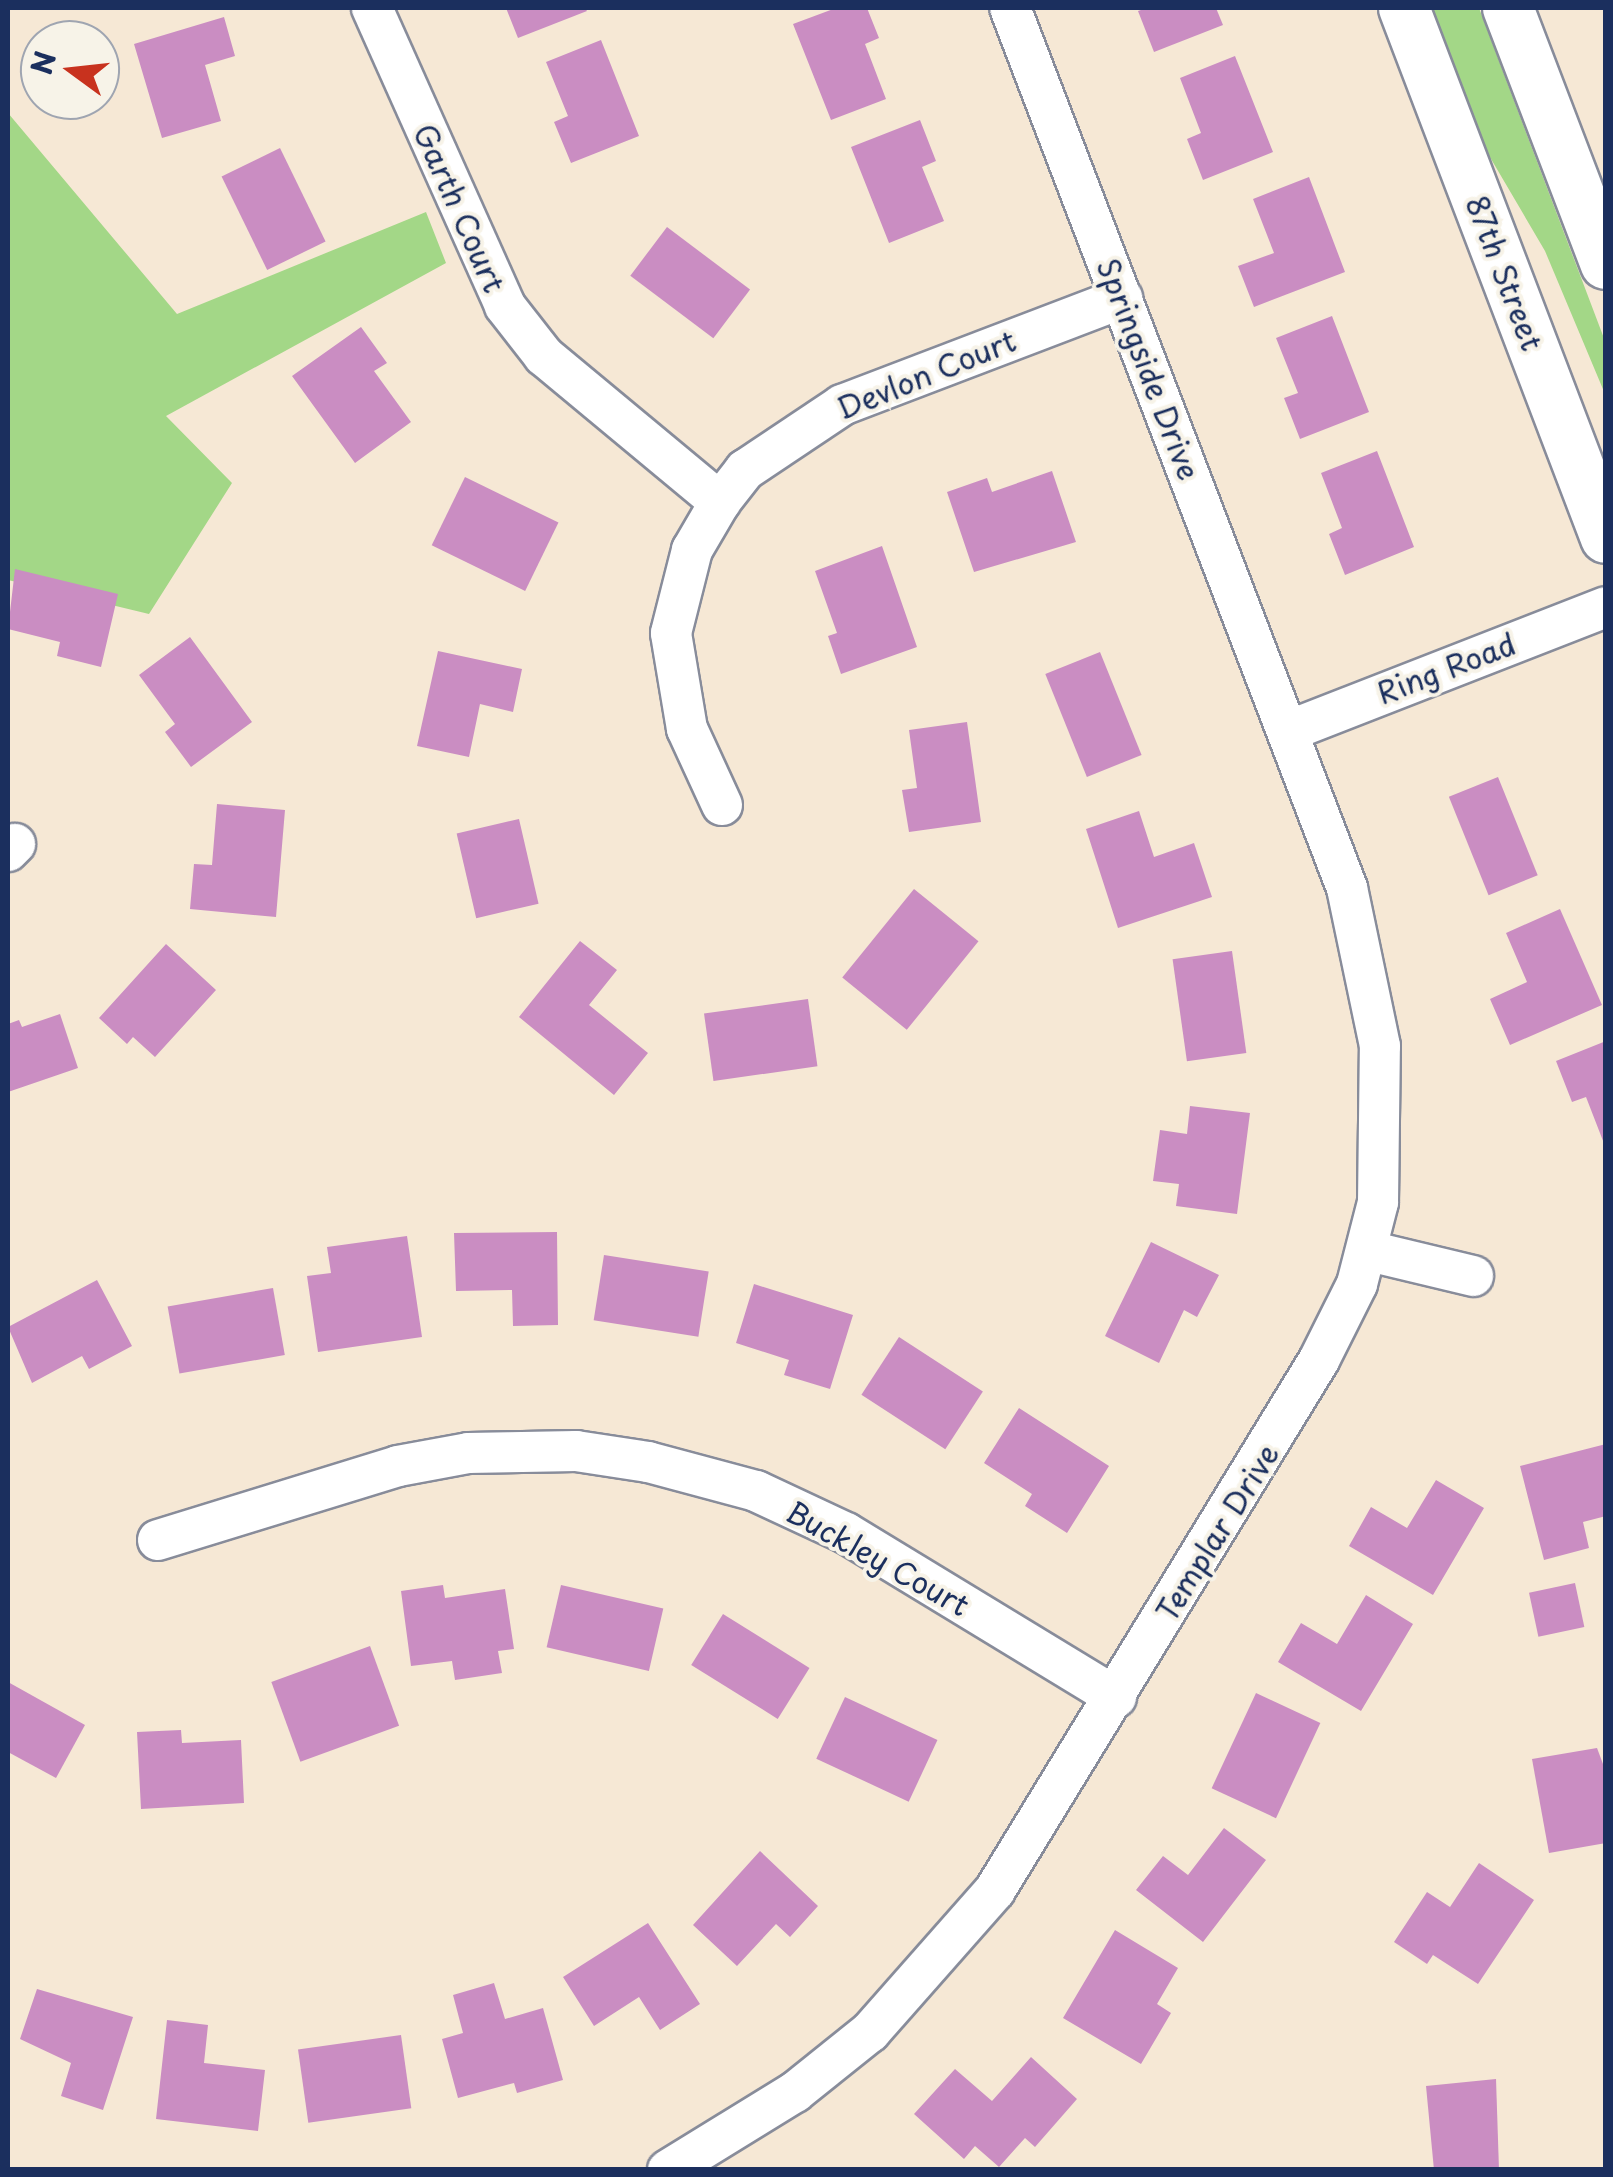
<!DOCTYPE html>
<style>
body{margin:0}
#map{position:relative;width:1613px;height:2177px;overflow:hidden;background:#f6e8d5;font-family:"Playpen Sans",sans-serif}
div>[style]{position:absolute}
.green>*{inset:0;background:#a3d787}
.building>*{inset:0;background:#ca8dc2;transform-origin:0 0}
.roads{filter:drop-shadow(2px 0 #888c9a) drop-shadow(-2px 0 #888c9a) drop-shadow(0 2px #888c9a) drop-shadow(0 -2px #888c9a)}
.minor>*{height:40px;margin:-20px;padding:0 20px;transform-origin:20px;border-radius:20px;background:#fff}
.tertiary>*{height:50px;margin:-25px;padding:0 25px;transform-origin:25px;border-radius:25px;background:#fff}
span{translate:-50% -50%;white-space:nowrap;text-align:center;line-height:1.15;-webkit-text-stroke:8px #f7f3e8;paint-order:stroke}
.street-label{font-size:30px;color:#1b2f5e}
.frame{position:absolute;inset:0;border:10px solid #1b2f5e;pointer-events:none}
.north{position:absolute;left:20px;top:20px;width:100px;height:100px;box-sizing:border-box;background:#f7f3e8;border:2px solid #9fa5b1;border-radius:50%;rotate:285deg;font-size:28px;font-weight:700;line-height:40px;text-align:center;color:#1b2f5e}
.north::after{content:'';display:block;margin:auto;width:35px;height:45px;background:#c8321e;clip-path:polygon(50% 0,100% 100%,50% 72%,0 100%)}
</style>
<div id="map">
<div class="green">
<i style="clip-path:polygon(1431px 8px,1479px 8px,1605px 341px,1605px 394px,1545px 251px,1484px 147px)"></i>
<i style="clip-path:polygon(8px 113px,177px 314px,426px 212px,446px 263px,166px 416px,232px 483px,149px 614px,8px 580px)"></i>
</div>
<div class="building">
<i style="clip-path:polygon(506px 8px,585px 8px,587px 11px,518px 38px)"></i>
<i style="clip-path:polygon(836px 8px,867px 8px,879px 38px,865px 44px,886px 99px,831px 120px,793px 24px)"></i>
<i style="clip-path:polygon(1147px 8px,1216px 8px,1223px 25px,1154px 52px,1138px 11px)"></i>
<i style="clip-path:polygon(224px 17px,235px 56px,205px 65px,221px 121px,162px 138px,134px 44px)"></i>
<i style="clip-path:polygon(601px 40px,639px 136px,571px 163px,554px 122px,568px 116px,546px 62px)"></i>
<i style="clip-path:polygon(1235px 56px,1273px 152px,1203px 180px,1187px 139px,1201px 133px,1180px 78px)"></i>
<i style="clip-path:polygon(920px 120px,936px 161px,922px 167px,944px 221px,889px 243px,851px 147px)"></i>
<i style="left:280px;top:148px;width:104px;height:65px;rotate:64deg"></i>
<i style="clip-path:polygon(1309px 177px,1345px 272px,1254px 307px,1238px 266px,1274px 253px,1253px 199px)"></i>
<i style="left:667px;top:227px;width:104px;height:61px;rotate:37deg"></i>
<i style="clip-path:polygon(1332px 316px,1369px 412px,1300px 439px,1284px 398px,1298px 393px,1276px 338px)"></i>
<i style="clip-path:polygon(361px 327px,387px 363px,374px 371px,411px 422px,355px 463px,292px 376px)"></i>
<i style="clip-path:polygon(1377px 451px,1414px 547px,1345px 575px,1329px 534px,1342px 528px,1321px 473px)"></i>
<i style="clip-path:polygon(1052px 471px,1076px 542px,974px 572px,947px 492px,987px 478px,992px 492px)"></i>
<i style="left:465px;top:477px;width:104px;height:76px;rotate:26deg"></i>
<i style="clip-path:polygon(882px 546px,917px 647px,841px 674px,828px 636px,837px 633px,815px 571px)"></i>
<i style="clip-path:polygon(15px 569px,118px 594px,101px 667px,57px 656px,60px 642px,8px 629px)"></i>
<i style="clip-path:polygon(190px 637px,252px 722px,191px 767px,165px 732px,175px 724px,139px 675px)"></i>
<i style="clip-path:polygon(438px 651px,522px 669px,513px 712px,480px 704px,469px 757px,417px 746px)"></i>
<i style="left:1100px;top:652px;width:111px;height:59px;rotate:68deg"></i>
<i style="clip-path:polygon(967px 722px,981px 822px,909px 832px,902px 790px,917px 788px,909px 730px)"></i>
<i style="left:1498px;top:777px;width:106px;height:53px;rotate:68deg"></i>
<i style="clip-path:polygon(217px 804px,285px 810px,276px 917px,190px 909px,194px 864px,212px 865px)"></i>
<i style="clip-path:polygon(1139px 811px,1154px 857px,1194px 843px,1212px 897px,1118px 928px,1086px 829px)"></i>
<i style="left:519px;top:819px;width:87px;height:64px;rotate:77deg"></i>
<i style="left:914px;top:889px;width:83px;height:114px;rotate:39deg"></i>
<i style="clip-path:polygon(1560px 909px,1602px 1005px,1510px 1045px,1490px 999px,1527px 982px,1506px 933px)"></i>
<i style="clip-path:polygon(580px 941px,617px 970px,589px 1005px,648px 1053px,614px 1095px,519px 1017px)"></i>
<i style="clip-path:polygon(166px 944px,216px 990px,155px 1057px,133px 1037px,127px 1044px,99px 1018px)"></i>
<i style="left:1232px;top:951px;width:103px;height:60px;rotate:82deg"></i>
<i style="left:808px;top:999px;width:68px;height:105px;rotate:82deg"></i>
<i style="clip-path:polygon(60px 1014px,78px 1068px,8px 1092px,8px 1024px,19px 1020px,22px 1027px)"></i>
<i style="clip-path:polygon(1606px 1041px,1606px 1146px,1605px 1146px,1586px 1097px,1572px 1102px,1556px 1061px)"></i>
<i style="clip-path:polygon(1190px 1106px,1250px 1113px,1237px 1214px,1176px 1206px,1179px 1184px,1153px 1181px,1160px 1130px,1187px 1134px)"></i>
<i style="clip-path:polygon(557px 1232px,558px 1325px,513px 1326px,512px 1290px,456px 1291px,454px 1233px)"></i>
<i style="clip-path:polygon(407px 1236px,422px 1337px,318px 1352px,307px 1276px,331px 1273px,327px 1247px)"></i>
<i style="clip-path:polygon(1151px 1242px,1219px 1275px,1197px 1317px,1184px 1310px,1159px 1363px,1105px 1336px)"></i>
<i style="left:604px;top:1255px;width:106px;height:66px;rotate:9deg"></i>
<i style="clip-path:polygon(97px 1280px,132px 1346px,89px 1369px,82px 1356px,32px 1383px,8px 1327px)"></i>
<i style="clip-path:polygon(754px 1284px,853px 1315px,830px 1389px,784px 1375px,789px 1360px,736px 1343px)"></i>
<i style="left:273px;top:1288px;width:68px;height:107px;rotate:80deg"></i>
<i style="left:899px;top:1337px;width:100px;height:69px;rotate:33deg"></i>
<i style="clip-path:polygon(1019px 1408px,1109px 1466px,1067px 1533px,1025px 1506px,1032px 1494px,984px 1463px)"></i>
<i style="clip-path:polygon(1606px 1444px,1606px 1516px,1583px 1522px,1589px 1548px,1544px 1560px,1520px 1466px)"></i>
<i style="clip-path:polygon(1436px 1480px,1484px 1508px,1433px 1595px,1349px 1546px,1371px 1507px,1407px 1528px)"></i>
<i style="left:1575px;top:1583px;width:45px;height:47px;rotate:78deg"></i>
<i style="clip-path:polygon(443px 1585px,445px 1598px,505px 1589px,514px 1649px,498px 1651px,502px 1673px,455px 1680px,452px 1661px,411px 1666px,401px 1591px)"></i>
<i style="left:561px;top:1585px;width:105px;height:64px;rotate:13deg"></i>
<i style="clip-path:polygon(1366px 1595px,1413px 1624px,1361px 1711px,1278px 1662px,1301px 1623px,1337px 1644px)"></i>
<i style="left:723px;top:1614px;width:102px;height:60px;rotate:32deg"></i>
<i style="left:370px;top:1646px;width:85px;height:105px;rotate:70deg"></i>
<i style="clip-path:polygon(8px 1682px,85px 1725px,56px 1778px,8px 1752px)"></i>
<i style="left:1256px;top:1693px;width:71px;height:105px;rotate:25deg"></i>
<i style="left:845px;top:1697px;width:102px;height:68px;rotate:25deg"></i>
<i style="clip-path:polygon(181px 1730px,182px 1743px,241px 1740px,244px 1803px,141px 1809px,137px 1732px)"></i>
<i style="clip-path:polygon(1597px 1748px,1606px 1772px,1606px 1843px,1549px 1853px,1532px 1759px)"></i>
<i style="clip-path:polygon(1224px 1828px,1266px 1860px,1203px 1942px,1136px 1890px,1163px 1856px,1188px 1875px)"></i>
<i style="clip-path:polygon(760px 1851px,818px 1906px,790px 1937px,776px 1924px,737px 1966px,693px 1925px)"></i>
<i style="clip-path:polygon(1479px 1863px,1534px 1900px,1478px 1984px,1433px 1955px,1427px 1964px,1394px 1942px,1427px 1892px,1450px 1907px)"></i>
<i style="clip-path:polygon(648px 1923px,700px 2004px,660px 2030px,639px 1997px,594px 2026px,563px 1977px)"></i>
<i style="clip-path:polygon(1115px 1930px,1178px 1968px,1157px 2004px,1171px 2013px,1141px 2064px,1063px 2018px)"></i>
<i style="clip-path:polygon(494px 1983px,505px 2019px,543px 2008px,563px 2080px,517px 2093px,514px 2083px,458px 2098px,442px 2039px,463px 2033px,453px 1995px)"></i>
<i style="clip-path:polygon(37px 1989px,133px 2017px,103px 2110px,61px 2096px,71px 2063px,20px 2039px)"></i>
<i style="clip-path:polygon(167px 2020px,208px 2025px,204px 2063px,265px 2070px,258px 2131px,156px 2119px)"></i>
<i style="left:401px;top:2035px;width:74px;height:104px;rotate:82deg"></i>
<i style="clip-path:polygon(1031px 2057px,1077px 2099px,1035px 2147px,1025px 2138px,999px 2167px,975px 2146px,964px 2159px,914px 2114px,955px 2069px,992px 2101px)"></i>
<i style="clip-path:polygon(1496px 2079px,1499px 2170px,1434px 2170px,1426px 2086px)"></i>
</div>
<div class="roads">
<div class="minor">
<i style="left:372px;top:8px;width:326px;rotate:65.9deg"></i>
<i style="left:505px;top:306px;width:63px;rotate:52deg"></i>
<i style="left:544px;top:356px;width:229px;rotate:39.7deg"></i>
<i style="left:1288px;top:731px;width:341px;rotate:-21.3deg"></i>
<i style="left:722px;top:805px;width:84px;rotate:-114.7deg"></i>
<i style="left:687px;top:729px;width:97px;rotate:-99.5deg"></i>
<i style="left:671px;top:633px;width:86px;rotate:-75.8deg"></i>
<i style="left:692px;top:550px;width:56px;rotate:-59.7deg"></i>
<i style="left:720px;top:502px;width:41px;rotate:-52deg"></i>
<i style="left:745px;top:470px;width:117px;rotate:-33.8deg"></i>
<i style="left:842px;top:405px;width:300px;rotate:-20.9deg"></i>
<i style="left:8px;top:851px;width:10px;rotate:-45deg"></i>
<i style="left:1369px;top:1251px;width:107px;rotate:13.5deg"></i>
<i style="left:158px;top:1540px;width:251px;rotate:-17.1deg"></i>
<i style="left:398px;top:1466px;width:71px;rotate:-10.5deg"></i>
<i style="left:468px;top:1453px;width:108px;rotate:-1.1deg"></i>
<i style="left:576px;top:1451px;width:73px;rotate:8.7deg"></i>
<i style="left:648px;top:1462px;width:112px;rotate:15deg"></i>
<i style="left:756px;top:1491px;width:99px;rotate:25deg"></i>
<i style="left:846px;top:1533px;width:316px;rotate:31.3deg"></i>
<i style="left:668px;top:2170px;width:149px;rotate:-31.6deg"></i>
<i style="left:795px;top:2092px;width:96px;rotate:-38.7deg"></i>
<i style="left:870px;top:2032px;width:189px;rotate:-48.6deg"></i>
<i style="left:995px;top:1890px;width:621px;rotate:-58.56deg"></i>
<i style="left:1319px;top:1360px;width:85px;rotate:-63.4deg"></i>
<i style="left:1357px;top:1284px;width:85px;rotate:-75.6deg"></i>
<i style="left:1378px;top:1202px;width:156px;rotate:-89.3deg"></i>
<i style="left:1380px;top:1046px;width:161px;rotate:-101.8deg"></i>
<i style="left:1347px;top:888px;width:942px;rotate:-110.95deg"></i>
</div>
<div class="tertiary">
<i style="left:1404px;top:8px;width:567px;rotate:69.14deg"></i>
<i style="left:1508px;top:8px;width:274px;rotate:69.1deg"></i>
</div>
</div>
<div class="street-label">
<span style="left:460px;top:208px;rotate:66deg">Garth Court</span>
<span style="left:1505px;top:273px;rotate:69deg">87th Street</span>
<span style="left:1149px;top:369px;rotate:69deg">Springside Drive</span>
<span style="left:926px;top:374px;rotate:-22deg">Devlon Court</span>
<span style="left:1446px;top:668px;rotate:-21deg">Ring Road</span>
<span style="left:1217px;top:1532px;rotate:-58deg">Templar Drive</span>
<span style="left:878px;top:1558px;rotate:29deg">Buckley Court</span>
</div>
<div class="frame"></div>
<div class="north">N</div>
</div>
